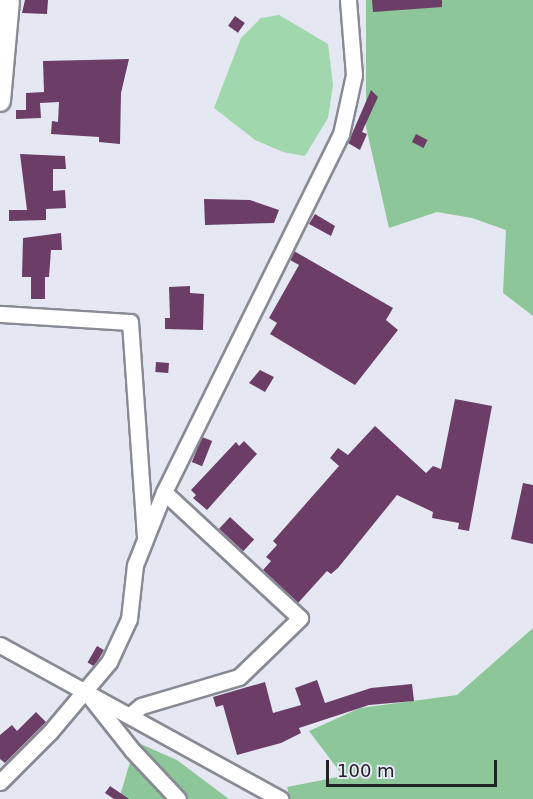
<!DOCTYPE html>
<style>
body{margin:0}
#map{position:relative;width:533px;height:799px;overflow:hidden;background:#e5e8f3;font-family:"DejaVu Sans",sans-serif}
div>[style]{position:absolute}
.green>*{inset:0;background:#a1d7ac}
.forest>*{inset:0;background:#8dc799}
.building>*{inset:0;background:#6b3d67;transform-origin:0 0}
.roads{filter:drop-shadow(2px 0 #888a94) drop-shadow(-2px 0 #888a94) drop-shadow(0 2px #888a94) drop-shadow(0 -2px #888a94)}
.minor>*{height:15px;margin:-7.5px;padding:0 7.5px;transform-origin:7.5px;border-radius:7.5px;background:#fff}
.major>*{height:20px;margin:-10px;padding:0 10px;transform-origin:10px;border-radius:10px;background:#fff}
span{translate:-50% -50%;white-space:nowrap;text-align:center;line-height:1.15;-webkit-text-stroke:6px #e5e8f3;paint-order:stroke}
.scale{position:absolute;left:326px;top:760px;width:171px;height:27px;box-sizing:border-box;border:3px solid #212226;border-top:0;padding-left:8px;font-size:18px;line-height:21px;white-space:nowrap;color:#212226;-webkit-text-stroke:4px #e5e8f3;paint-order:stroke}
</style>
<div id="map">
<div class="green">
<i style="clip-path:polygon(279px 15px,328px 44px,333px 85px,328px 118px,305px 156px,283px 152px,255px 140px,214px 108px,241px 38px,261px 18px)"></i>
</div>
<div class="forest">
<i style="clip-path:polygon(366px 0,533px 0,533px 316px,503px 293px,506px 230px,472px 218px,437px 212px,389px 228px,366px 127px)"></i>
<i style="clip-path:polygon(533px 628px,533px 799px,290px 799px,287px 787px,343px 776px,309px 731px,360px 708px,457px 695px)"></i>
<i style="clip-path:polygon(136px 742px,177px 760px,229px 799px,119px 799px)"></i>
</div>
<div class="building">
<i style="clip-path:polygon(25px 0,48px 0,47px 14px,22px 13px)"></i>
<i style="clip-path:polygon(372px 0,442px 0,442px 7px,373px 12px)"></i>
<i style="left:235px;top:16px;width:12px;height:12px;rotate:35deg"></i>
<i style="clip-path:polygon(129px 59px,121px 93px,120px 144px,99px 142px,99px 137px,51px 134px,52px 121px,58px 122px,59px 102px,40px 103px,41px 118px,16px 119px,16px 110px,26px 110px,26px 93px,44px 92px,43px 61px)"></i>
<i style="clip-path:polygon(371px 90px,378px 97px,362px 132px,367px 134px,360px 150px,348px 143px)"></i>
<i style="left:416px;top:134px;width:13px;height:9px;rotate:27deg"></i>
<i style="clip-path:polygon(20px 154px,65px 156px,66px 169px,53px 169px,53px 191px,65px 190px,66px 208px,46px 209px,46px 220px,9px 221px,9px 210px,27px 210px)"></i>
<i style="clip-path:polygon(204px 199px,250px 200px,279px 210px,274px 223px,205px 225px)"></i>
<i style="clip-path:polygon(315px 214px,335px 226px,331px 236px,309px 224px)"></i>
<i style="clip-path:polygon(61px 233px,62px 250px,51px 250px,49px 277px,45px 277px,45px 299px,31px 299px,31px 277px,22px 277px,23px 238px)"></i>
<i style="clip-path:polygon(294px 251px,393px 308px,386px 320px,398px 330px,355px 385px,270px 334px,277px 323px,269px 318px,299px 265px,290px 260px)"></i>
<i style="clip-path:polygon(190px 286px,190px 293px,204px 294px,203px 330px,165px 329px,165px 318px,170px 318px,169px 287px)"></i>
<i style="left:156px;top:362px;width:13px;height:10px;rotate:4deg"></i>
<i style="clip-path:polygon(260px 370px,274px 377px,265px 392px,249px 383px)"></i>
<i style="clip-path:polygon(455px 399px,492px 406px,469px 531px,458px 529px,459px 523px,432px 518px,433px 512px,397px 495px,338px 568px,331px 574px,327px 571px,298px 603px,263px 570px,271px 561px,266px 557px,277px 545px,273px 541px,339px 466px,330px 458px,338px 448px,348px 455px,375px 426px,426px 473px,433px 466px,441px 469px)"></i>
<i style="left:202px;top:437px;width:11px;height:27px;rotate:22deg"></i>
<i style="clip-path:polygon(244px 441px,257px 454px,207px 510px,193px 498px,196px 495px,191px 490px,236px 442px,239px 446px)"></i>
<i style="clip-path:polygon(523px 483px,533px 485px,533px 544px,511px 539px)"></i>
<i style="left:230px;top:517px;width:33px;height:16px;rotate:43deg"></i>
<i style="left:97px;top:646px;width:8px;height:19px;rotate:30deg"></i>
<i style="clip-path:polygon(317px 680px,325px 703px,371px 688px,412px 684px,414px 701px,369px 705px,299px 728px,301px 733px,281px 743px,237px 755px,223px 705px,216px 707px,213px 697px,265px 682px,273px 713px,301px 705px,295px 688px)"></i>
<i style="clip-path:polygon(36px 712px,46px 722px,5px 763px,0 759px,0 735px,12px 725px,17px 731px)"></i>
<i style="clip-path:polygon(110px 786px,129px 799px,114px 799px,105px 793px)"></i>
</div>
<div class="roads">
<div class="minor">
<i style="left:0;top:314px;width:130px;rotate:3.5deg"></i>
<i style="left:130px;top:322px;width:215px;rotate:86deg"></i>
<i style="left:0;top:645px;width:320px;rotate:28.8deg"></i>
<i style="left:91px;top:698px;width:66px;rotate:51.7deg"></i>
<i style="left:132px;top:750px;width:67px;rotate:46.8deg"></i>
<i style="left:130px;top:715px;width:14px;rotate:-39deg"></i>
<i style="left:141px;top:706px;width:102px;rotate:-16.5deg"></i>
<i style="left:239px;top:677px;width:85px;rotate:-44deg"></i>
<i style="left:300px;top:618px;width:185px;rotate:-137.2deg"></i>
<i style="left:0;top:782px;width:71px;rotate:-45deg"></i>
<i style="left:50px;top:732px;width:92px;rotate:-49.9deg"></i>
<i style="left:109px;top:662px;width:47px;rotate:-65.1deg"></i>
<i style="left:129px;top:619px;width:54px;rotate:-83.7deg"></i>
<i style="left:135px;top:565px;width:79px;rotate:-68.3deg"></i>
<i style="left:164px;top:492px;width:399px;rotate:-63.7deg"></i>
<i style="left:341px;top:134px;width:60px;rotate:-77.6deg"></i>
<i style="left:354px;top:75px;width:75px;rotate:-94.6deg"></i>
</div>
<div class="major">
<i style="left:0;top:101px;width:101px;rotate:-84.9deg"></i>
</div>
</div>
<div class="scale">100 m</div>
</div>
